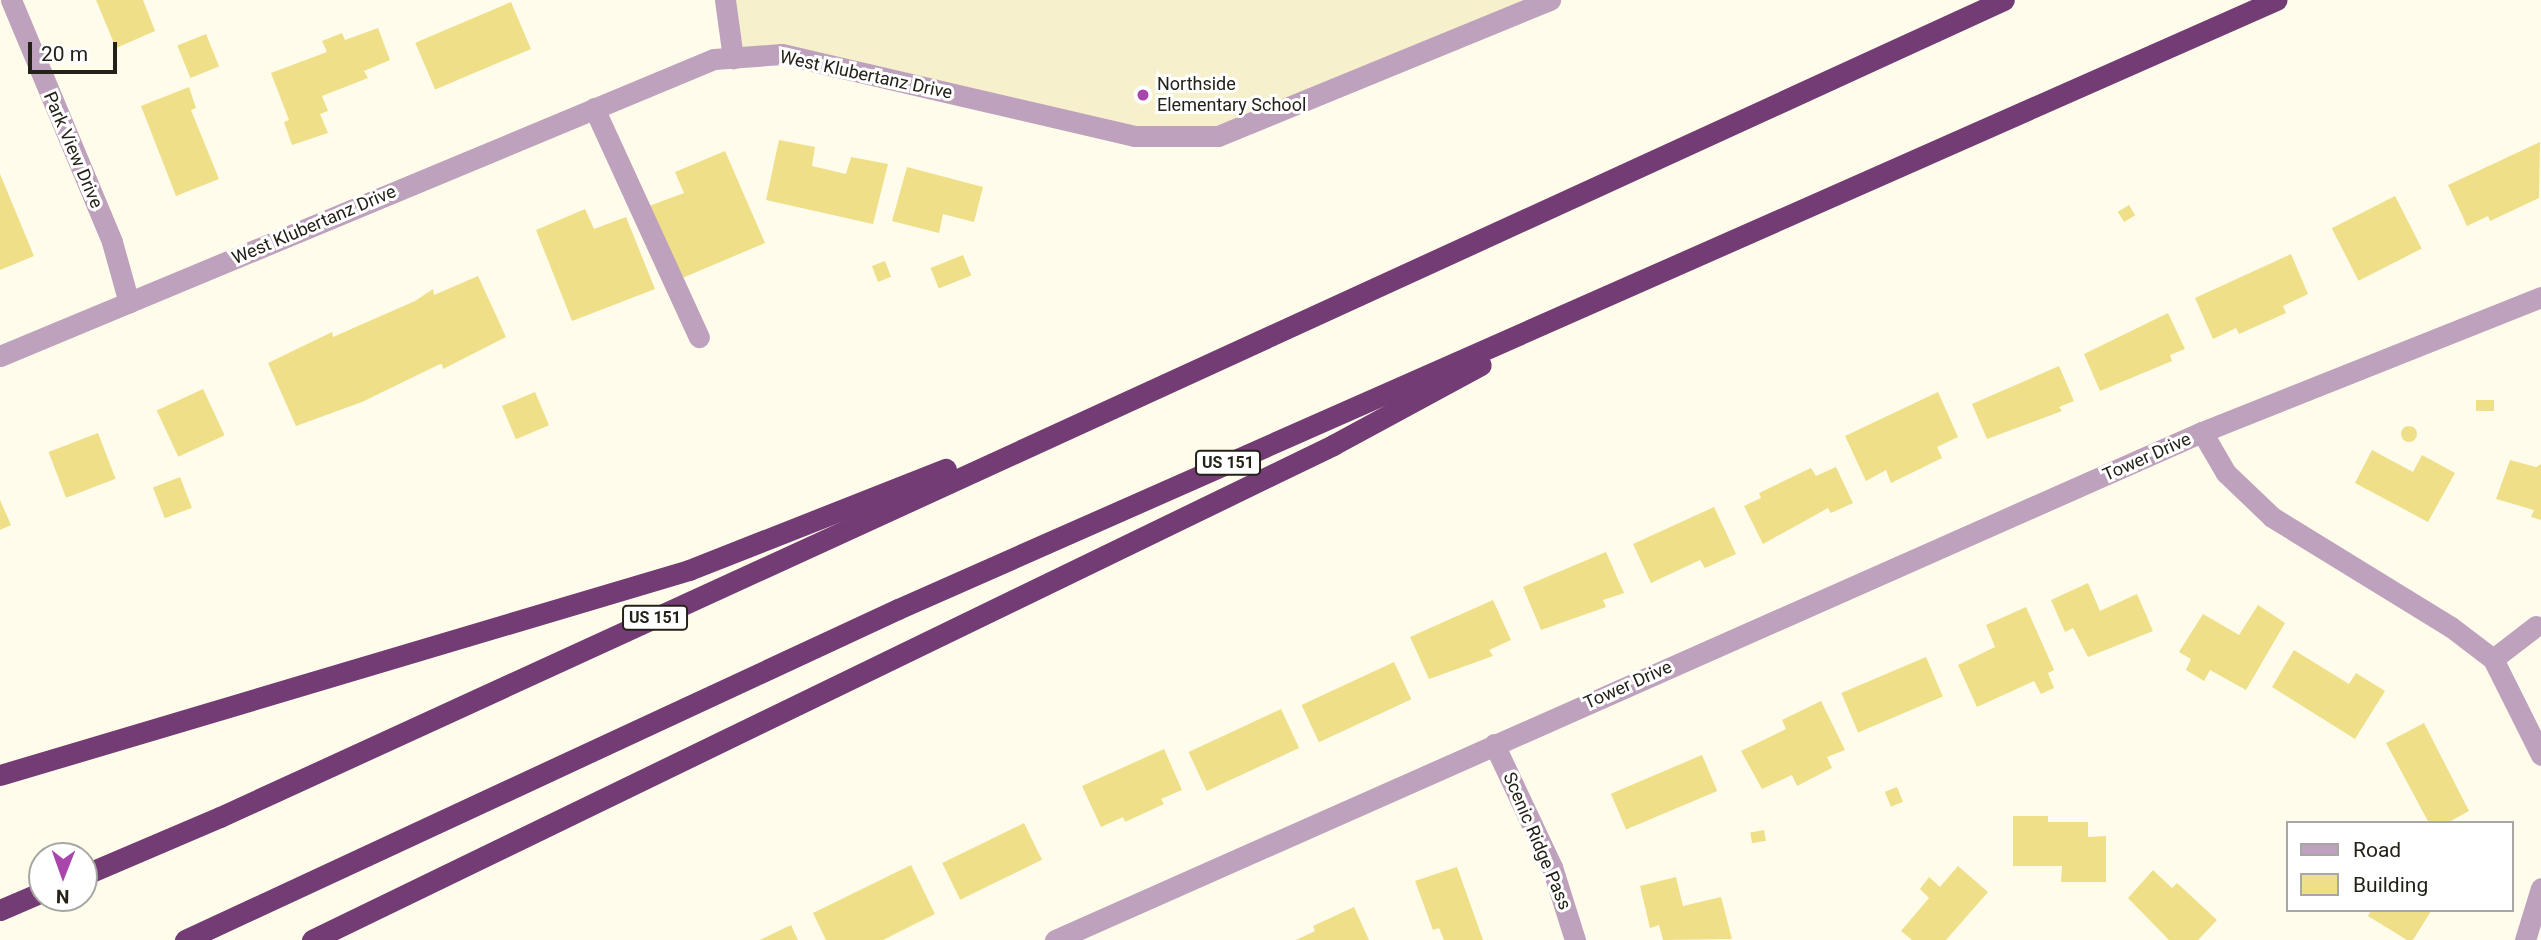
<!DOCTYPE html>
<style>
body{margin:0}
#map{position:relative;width:2541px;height:940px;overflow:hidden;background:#fffceb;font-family:Roboto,sans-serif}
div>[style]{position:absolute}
.built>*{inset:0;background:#f6f0cc}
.building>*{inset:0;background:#efdf88;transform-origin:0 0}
.round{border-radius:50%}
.minor>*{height:21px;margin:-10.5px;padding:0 10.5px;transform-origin:10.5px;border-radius:10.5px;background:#bea2bd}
.highway>*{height:21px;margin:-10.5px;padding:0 10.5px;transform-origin:10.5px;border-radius:10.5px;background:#733c74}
.dots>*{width:19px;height:19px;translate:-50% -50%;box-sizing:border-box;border:4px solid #fff;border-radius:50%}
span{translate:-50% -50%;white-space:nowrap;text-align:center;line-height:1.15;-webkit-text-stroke:6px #fff;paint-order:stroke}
.shield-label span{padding:2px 5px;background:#fff;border:2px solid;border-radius:5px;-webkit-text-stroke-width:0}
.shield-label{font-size:16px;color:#242218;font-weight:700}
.street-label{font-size:18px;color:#242218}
.poi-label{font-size:18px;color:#242218}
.left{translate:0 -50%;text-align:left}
.legend{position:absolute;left:2286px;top:821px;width:228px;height:91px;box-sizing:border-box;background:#fff;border:2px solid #a7a7a3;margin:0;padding:9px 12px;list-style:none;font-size:21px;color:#242218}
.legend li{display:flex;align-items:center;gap:14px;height:35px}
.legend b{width:35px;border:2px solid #a7a7a3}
.north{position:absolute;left:28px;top:842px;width:70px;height:70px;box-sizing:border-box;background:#fff;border:2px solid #a7a7a3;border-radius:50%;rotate:181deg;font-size:19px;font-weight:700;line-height:28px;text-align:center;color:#242218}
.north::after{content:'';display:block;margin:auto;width:24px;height:32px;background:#a946ac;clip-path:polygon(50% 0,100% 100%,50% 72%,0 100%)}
.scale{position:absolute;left:28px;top:42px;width:89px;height:32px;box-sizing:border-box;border:4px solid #242218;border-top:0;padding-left:9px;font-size:21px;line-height:24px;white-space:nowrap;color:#242218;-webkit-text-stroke:5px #fff;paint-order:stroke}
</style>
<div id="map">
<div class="built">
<i style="clip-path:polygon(725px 0,1550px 0,1249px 126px,1163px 139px,837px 65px,733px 58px)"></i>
</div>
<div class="building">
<i style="clip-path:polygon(96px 0,143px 0,155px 31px,116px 48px)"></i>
<i style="left:511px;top:2px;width:51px;height:104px;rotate:67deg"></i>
<i style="clip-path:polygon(378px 28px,390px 60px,364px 71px,368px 78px,322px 96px,328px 111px,320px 114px,328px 133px,292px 145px,284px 122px,289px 120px,271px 73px,327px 52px,322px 41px,342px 33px,345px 40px)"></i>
<i style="left:206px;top:34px;width:35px;height:31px;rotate:68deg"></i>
<i style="clip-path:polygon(189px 87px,196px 108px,191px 110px,219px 179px,176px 196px,141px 106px)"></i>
<i style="clip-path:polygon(779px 140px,815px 147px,812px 166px,846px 174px,851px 157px,888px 164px,873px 224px,766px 200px)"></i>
<i style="clip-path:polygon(2540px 142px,2539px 198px,2490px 221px,2488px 216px,2467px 226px,2448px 185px)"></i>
<i style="clip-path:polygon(725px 151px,765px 243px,680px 279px,649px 206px,684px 193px,675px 172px)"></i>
<i style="clip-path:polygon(907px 167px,983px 187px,974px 222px,943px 214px,939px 233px,892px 221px)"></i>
<i style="clip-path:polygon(0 174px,34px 256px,0 270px)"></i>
<i style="left:2395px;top:196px;width:59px;height:71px;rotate:63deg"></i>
<i style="left:2129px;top:205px;width:12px;height:13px;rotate:59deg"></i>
<i style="clip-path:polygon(585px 209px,594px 229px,626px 217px,655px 289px,572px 321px,536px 230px)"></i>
<i style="clip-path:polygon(2291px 254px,2308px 294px,2283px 306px,2286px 313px,2239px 334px,2236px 328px,2213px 339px,2195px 298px)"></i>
<i style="left:963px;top:255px;width:22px;height:35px;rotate:68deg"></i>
<i style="left:885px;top:261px;width:17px;height:14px;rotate:69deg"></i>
<i style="clip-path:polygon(478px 276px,506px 337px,443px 369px,442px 364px,438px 365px,362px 402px,296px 426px,268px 363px,332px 332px,333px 337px,415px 301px,433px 289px,434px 295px)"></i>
<i style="clip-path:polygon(2168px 313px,2185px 349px,2170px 355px,2172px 361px,2100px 391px,2084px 354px)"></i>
<i style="clip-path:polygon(2059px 366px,2074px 401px,2059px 407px,2062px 411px,1987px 439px,1972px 404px)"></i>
<i style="left:203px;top:389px;width:51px;height:51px;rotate:65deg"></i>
<i style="left:535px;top:392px;width:36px;height:36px;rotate:67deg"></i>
<i style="clip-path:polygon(1938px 392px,1958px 437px,1937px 447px,1942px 458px,1891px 483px,1886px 470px,1866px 481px,1845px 436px)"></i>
<i style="left:2476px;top:400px;width:18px;height:11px"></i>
<i class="round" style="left:2401px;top:426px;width:16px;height:16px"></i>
<i style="left:98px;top:433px;width:49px;height:53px;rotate:69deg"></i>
<i style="clip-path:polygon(2372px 450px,2413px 472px,2422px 455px,2455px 473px,2428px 522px,2355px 483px)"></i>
<i style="clip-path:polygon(2510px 460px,2536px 467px,2541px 464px,2541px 520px,2531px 517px,2534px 510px,2496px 499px)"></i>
<i style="clip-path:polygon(1836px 467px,1853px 503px,1831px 513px,1828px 508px,1763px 544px,1744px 506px,1761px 498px,1759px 493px,1811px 468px,1816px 476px)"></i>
<i style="left:180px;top:477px;width:33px;height:29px;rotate:69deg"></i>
<i style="clip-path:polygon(0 500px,11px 525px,0 530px)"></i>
<i style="clip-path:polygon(1714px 507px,1736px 554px,1705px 568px,1700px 560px,1651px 583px,1633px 544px)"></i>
<i style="clip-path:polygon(1606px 552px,1624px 593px,1603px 600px,1606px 607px,1541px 630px,1523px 587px)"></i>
<i style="clip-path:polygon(2088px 583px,2100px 611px,2137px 594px,2153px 631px,2088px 657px,2073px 628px,2065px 632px,2051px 600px)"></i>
<i style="clip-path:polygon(1493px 600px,1511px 640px,1489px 650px,1493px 656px,1429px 679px,1410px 637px)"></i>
<i style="clip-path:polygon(2258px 605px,2285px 623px,2246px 690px,2210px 670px,2204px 681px,2186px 670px,2191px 659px,2179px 652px,2203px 614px,2239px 635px)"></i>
<i style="clip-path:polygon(2026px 607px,2054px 670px,2048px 673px,2054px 688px,2041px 694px,2034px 681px,1977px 707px,1958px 665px,1995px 647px,1986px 625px)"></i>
<i style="clip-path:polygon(2294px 650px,2349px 684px,2356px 673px,2385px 691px,2355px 739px,2272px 687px)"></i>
<i style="left:1926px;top:657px;width:43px;height:92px;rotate:67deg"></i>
<i style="left:1394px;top:662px;width:41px;height:102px;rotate:65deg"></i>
<i style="clip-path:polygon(1821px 701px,1845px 750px,1827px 757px,1832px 768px,1797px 786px,1792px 775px,1762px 789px,1741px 751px,1786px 729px,1782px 720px)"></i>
<i style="left:1281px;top:709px;width:43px;height:102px;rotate:65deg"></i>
<i style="clip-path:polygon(2424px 723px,2469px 811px,2447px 823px,2429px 823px,2386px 743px)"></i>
<i style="clip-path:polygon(1164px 749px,1182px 790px,1161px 799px,1164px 804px,1125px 822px,1123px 817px,1101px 827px,1082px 786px)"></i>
<i style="left:1702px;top:755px;width:39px;height:99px;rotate:67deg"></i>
<i style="left:1897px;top:787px;width:16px;height:13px;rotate:68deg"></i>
<i style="clip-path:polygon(2013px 816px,2048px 816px,2048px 822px,2088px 822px,2088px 837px,2106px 836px,2106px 882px,2061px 882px,2062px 866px,2013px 866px)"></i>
<i style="left:1024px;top:823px;width:41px;height:91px;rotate:64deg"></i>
<i style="left:1764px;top:830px;width:11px;height:14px;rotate:80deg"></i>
<i style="clip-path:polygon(911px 865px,935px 914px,883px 940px,826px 940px,813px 913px)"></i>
<i style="clip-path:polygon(1958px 866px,1988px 892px,1946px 940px,1912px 940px,1901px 931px,1929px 898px,1920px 889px,1929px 877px,1940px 887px)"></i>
<i style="clip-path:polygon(1457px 867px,1483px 940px,1444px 940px,1439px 928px,1433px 930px,1415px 881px)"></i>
<i style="clip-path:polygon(2153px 870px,2172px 888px,2177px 883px,2217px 920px,2198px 940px,2169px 940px,2128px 898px)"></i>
<i style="clip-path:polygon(1676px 877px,1683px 906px,1721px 897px,1732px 939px,1663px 940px,1659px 925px,1650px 928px,1640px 886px)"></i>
<i style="clip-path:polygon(1354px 907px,1369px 940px,1296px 940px,1315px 931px,1313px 926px)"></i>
<i style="clip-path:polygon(2371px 910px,2430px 910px,2431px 911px,2413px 940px,2407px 940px,2368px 916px)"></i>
<i style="clip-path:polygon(791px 925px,798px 940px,760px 940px)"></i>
</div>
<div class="minor">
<i style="left:11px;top:0;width:262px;rotate:67.3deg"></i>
<i style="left:112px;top:242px;width:63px;rotate:74.4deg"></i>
<i style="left:725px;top:0;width:59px;rotate:82.1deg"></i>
<i style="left:594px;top:108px;width:252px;rotate:65.4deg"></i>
<i style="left:0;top:356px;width:773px;rotate:-22.59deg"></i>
<i style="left:714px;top:59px;width:68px;rotate:-4.2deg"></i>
<i style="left:782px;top:54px;width:361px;rotate:13.1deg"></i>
<i style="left:1134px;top:136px;width:84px"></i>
<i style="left:1218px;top:136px;width:359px;rotate:-22.3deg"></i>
<i style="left:2202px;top:432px;width:48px;rotate:59.7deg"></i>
<i style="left:2226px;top:473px;width:64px;rotate:43.7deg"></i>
<i style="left:2272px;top:517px;width:210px;rotate:31.6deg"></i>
<i style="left:2451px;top:627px;width:53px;rotate:37.3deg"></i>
<i style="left:2493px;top:659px;width:107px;rotate:63.4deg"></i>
<i style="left:2493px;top:659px;width:54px;rotate:-37.5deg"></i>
<i style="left:1494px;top:744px;width:136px;rotate:64.8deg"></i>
<i style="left:1552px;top:867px;width:77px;rotate:72.5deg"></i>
<i style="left:1055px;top:940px;width:1254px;rotate:-23.89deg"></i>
<i style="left:2202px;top:432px;width:365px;rotate:-21.7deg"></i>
<i style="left:2525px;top:940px;width:54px;rotate:-72.9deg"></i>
</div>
<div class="highway">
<i style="left:0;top:775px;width:719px;rotate:-16.57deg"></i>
<i style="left:689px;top:570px;width:276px;rotate:-21.5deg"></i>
<i style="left:84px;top:875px;width:148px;rotate:-23.1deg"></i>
<i style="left:220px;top:817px;width:1962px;rotate:-24.61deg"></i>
<i style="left:0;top:910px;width:46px;rotate:-23.2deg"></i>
<i style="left:185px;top:940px;width:786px;rotate:-24.9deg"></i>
<i style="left:898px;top:609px;width:1507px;rotate:-23.84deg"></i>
<i style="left:312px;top:940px;width:1135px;rotate:-25.86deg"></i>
<i style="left:1333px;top:445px;width:168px;rotate:-28.4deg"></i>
</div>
<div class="dots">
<i style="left:1143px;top:95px;background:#a946ac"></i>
</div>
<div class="shield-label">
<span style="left:1228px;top:463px">US 151</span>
<span style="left:655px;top:618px">US 151</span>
</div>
<div class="street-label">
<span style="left:866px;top:75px;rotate:12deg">West Klubertanz Drive</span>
<span style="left:73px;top:150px;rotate:67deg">Park View Drive</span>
<span style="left:314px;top:225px;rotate:-23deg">West Klubertanz Drive</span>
<span style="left:2147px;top:457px;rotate:-24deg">Tower Drive</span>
<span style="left:1628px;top:685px;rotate:-24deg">Tower Drive</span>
<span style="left:1537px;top:841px;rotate:67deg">Scenic Ridge Pass</span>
</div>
<div class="poi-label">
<span class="left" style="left:1157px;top:95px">Northside<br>Elementary School</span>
</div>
<ul class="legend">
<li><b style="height:9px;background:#bea2bd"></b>Road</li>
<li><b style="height:19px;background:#efdf88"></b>Building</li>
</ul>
<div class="north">N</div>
<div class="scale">20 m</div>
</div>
